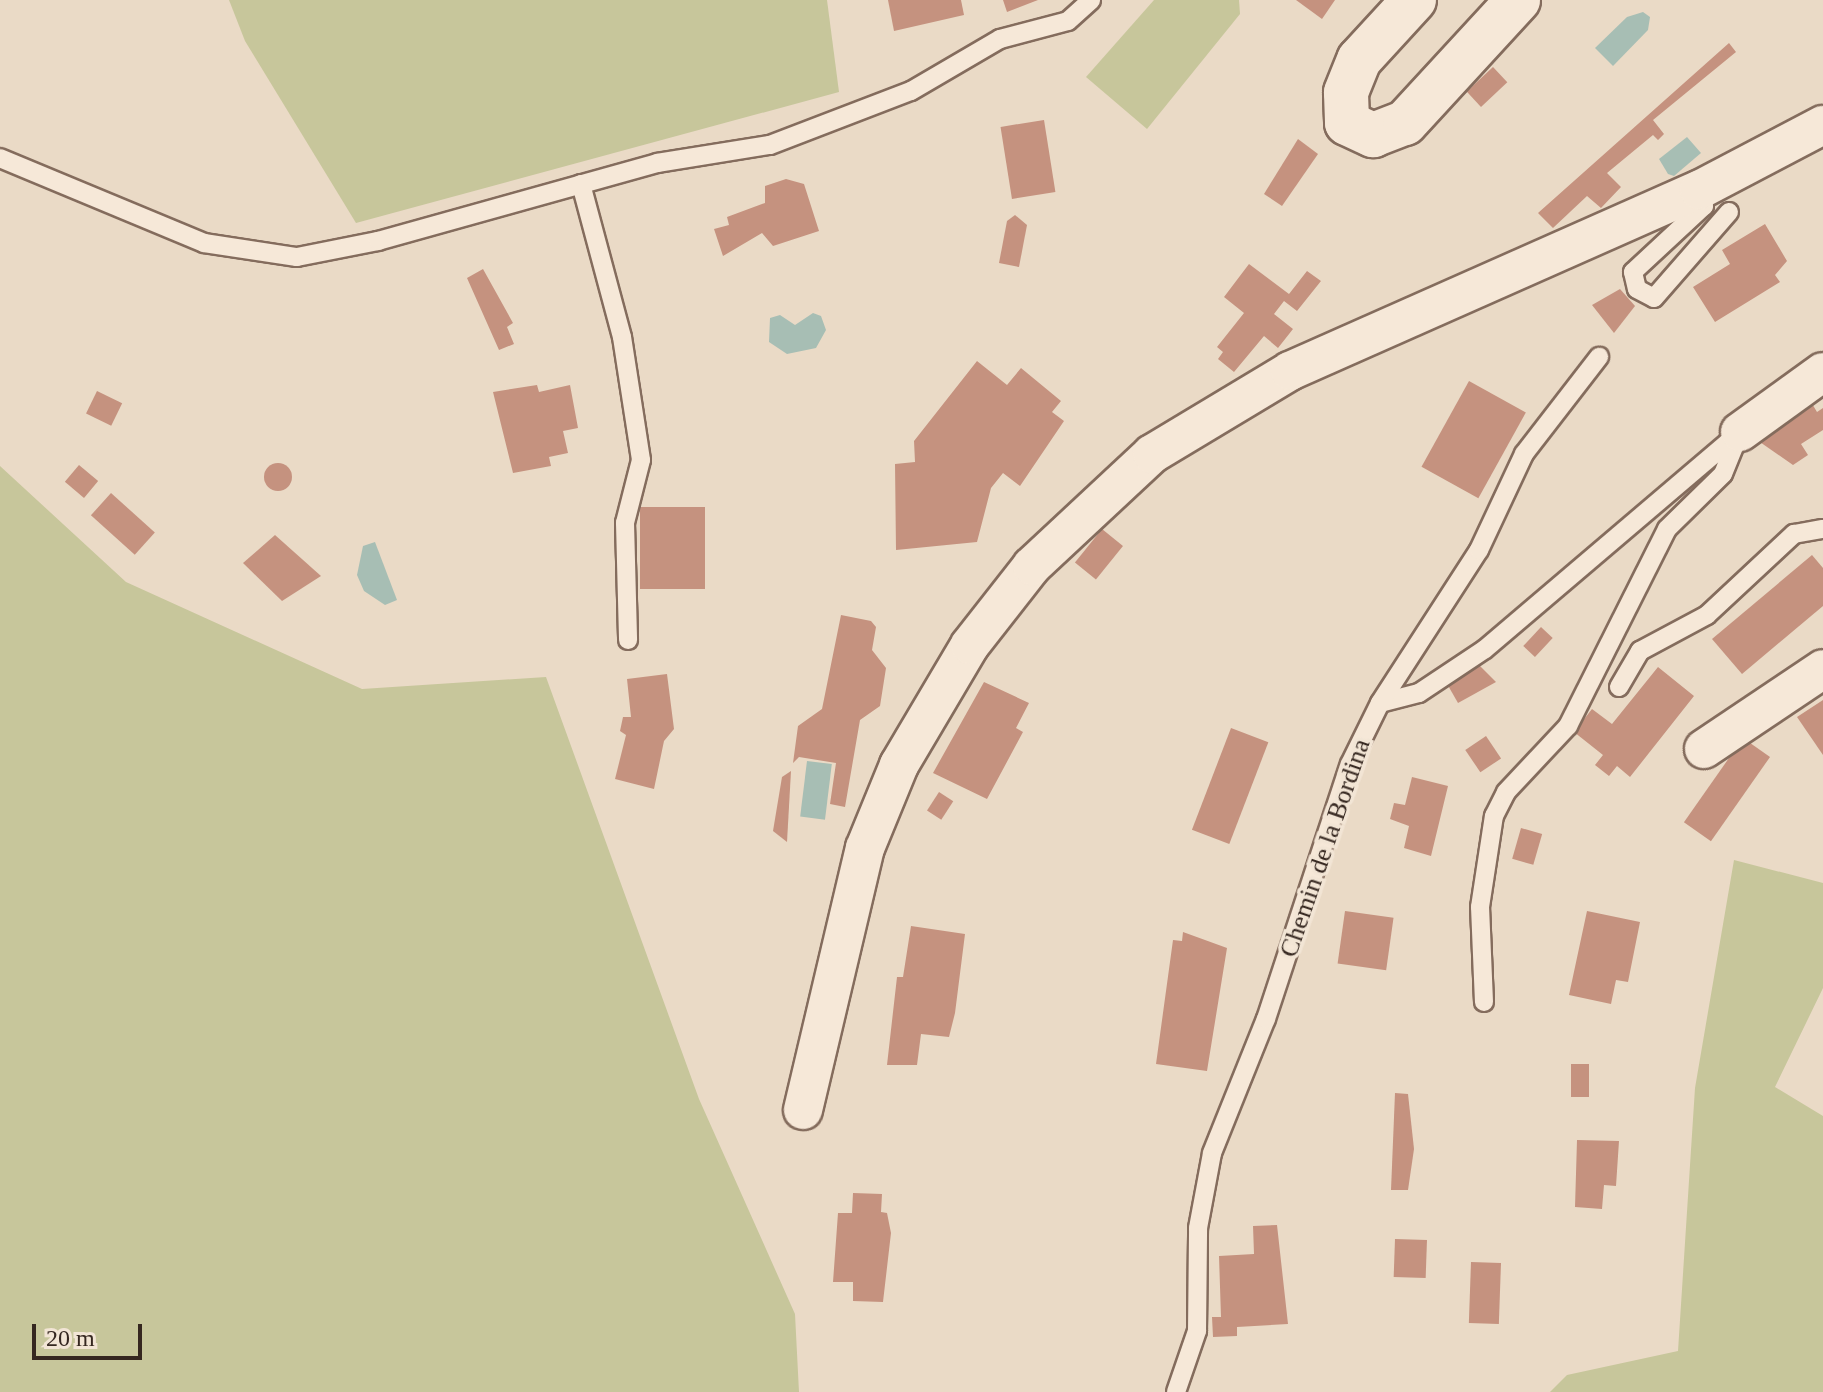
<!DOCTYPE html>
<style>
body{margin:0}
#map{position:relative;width:1823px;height:1392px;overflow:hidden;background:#eadac6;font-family:"Times New Roman",serif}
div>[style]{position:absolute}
.green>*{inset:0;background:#c7c69b}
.water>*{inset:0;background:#a7beb4;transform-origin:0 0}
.building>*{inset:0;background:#c5927f;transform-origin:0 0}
.round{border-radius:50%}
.roads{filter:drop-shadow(2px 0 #846c5d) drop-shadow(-2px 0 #846c5d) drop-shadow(0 2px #846c5d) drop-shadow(0 -2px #846c5d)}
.lane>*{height:18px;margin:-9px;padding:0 9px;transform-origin:9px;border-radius:9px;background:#f6e8d8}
.street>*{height:38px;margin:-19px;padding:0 19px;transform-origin:19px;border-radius:19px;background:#f6e8d8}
.secondary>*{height:44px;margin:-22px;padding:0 22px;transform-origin:22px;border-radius:22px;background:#f6e8d8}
span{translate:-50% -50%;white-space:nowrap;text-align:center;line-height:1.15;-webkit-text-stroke:7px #f2e5d5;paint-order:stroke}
.street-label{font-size:26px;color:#352720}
.scale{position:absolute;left:32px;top:1324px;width:110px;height:36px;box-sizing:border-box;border:4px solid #352720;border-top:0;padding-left:10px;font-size:24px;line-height:28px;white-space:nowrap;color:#352720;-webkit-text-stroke:6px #f2e5d5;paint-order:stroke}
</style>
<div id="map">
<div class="green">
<i style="clip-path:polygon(229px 0,827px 0,839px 92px,356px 223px,245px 41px)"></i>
<i style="clip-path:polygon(1154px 0,1239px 0,1240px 14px,1147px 129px,1086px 77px)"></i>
<i style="clip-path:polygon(0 466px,126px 582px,362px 689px,546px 677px,699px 1099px,795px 1314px,799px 1392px,0 1392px)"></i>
<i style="clip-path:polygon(1734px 860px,1823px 883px,1823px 988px,1775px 1087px,1823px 1116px,1823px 1392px,1550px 1392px,1567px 1375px,1678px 1351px,1695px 1088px)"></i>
</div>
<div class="water">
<i style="clip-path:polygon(1643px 12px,1650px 17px,1648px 30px,1613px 66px,1595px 48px,1627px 17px)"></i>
<i style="clip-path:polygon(1687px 137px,1701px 153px,1674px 176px,1668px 174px,1659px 159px)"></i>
<i style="clip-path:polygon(813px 313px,821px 316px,826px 330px,816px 348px,787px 354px,769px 342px,770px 318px,780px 315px,795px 325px)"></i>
<i style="clip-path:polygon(375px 542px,397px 600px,385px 605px,364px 591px,357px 575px,363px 546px)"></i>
<i style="left:807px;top:761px;width:25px;height:56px;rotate:7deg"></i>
</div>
<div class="building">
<i style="clip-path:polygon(888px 0,961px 0,964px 15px,894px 31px)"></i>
<i style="clip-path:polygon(1003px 0,1038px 0,1007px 12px)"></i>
<i style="clip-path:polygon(1296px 0,1335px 0,1322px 19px)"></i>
<i style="clip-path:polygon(1729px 43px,1736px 52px,1653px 120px,1664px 134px,1658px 140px,1653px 135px,1607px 173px,1621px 187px,1601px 208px,1587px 196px,1553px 228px,1538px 213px)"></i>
<i style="left:1493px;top:67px;width:21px;height:36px;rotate:47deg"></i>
<i style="left:1044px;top:120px;width:73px;height:44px;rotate:81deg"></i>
<i style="clip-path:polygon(1298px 139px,1318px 154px,1282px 206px,1264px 194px)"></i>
<i style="clip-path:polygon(786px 179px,804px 184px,819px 231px,773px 246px,762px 233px,723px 256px,714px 229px,729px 225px,727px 217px,765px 203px,765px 186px)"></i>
<i style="clip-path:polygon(1015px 215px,1027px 225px,1019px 267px,999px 263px,1007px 221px)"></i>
<i style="clip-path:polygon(1765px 224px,1787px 261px,1775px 275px,1780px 282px,1715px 322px,1693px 287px,1730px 264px,1722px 250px)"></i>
<i style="clip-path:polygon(1249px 264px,1289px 294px,1307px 271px,1321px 281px,1297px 311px,1284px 301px,1274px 314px,1293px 329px,1278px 348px,1264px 336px,1234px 372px,1218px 359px,1223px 352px,1217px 347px,1244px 313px,1224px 297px)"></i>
<i style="clip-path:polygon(483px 269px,513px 323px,507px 327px,514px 344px,499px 350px,467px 278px)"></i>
<i style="clip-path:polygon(1620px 289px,1635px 306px,1614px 333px,1592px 305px)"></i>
<i style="clip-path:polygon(977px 361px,1007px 385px,1021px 368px,1061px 401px,1052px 412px,1064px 421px,1020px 486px,1003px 473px,991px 488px,977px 542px,896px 550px,895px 464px,915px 462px,914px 441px)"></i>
<i style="left:1469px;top:381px;width:65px;height:98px;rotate:29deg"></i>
<i style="clip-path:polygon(537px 385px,539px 392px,570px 385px,578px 428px,563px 431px,568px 453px,549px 457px,551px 466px,513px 473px,493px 392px)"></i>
<i style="left:97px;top:391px;width:28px;height:25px;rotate:26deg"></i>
<i style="clip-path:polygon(1808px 397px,1817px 412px,1823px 408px,1823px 430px,1801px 444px,1808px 455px,1793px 465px,1757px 440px)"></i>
<i class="round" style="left:264px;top:463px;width:28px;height:28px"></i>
<i style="left:79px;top:465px;width:25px;height:22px;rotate:40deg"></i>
<i style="left:111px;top:493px;width:59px;height:30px;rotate:42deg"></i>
<i style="left:640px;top:507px;width:65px;height:82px"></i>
<i style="left:1102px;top:529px;width:27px;height:43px;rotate:39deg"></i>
<i style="clip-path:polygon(275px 535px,321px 576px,282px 601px,243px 563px)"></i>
<i style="clip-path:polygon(1812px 555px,1823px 568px,1823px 606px,1742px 674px,1712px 639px)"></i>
<i style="clip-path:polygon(841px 615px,871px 621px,876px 627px,872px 650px,886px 668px,880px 706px,860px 720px,845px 807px,830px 804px,836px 763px,799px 757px,793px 763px,798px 726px,822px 709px)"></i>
<i style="left:1541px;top:627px;width:16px;height:26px;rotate:43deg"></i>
<i style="clip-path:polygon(1478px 664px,1496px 682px,1458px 703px,1446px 682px)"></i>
<i style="clip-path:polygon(1658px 667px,1694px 696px,1630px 777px,1617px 766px,1609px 776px,1595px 765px,1603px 755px,1574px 732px,1592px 709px,1612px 724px)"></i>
<i style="clip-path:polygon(667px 674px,674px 729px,664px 741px,654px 789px,615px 779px,626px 735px,620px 731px,623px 717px,631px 717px,627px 679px)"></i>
<i style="clip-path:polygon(984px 682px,1029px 703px,1016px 728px,1023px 732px,987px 799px,933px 773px)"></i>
<i style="clip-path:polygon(1823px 700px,1823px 755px,1797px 717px)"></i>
<i style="left:1231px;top:728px;width:40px;height:109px;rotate:21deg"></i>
<i style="left:1486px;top:736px;width:27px;height:25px;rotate:56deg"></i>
<i style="left:1743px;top:738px;width:33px;height:103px;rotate:35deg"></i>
<i style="clip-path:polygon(791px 771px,787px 842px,773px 831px,782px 777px)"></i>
<i style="clip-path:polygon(1412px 777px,1448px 786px,1431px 856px,1404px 848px,1409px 826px,1390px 819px,1394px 803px,1405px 805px)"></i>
<i style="left:939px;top:792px;width:17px;height:22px;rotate:33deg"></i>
<i style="left:1521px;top:828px;width:22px;height:32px;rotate:16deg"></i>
<i style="left:1345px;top:911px;width:49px;height:53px;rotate:8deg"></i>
<i style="clip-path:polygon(1587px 911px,1640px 922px,1628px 982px,1616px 980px,1611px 1004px,1569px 995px)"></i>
<i style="clip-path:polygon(911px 926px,965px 934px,955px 1013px,949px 1037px,921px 1034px,917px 1065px,887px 1065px,897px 977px,903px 977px)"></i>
<i style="clip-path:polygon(1183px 932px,1227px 948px,1207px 1071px,1156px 1064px,1173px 940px,1182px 941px)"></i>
<i style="left:1571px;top:1064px;width:18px;height:33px"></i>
<i style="clip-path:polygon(1395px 1093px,1408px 1094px,1414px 1149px,1408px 1190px,1391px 1190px)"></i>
<i style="clip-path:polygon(1577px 1140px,1619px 1141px,1616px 1186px,1604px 1185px,1602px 1209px,1575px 1207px)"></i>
<i style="clip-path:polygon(853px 1193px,882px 1194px,881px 1212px,887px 1213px,891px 1233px,883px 1302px,853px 1301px,853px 1282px,833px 1282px,838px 1213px,852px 1213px)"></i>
<i style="clip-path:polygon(1277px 1225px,1288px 1324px,1237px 1327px,1237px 1336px,1213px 1337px,1212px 1317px,1221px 1317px,1219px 1256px,1254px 1254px,1253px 1226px)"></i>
<i style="left:1395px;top:1239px;width:32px;height:38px;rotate:2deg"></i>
<i style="left:1471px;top:1262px;width:30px;height:61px;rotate:2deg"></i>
</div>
<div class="roads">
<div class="lane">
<i style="left:0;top:158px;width:221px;rotate:22.6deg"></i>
<i style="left:204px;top:243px;width:94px;rotate:8.6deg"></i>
<i style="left:297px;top:257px;width:83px;rotate:-11.2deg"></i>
<i style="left:378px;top:241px;width:290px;rotate:-15.6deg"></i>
<i style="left:657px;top:163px;width:114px;rotate:-9.1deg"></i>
<i style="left:770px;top:145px;width:151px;rotate:-21deg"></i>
<i style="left:911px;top:91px;width:103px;rotate:-30.3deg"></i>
<i style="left:1000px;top:39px;width:70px;rotate:-14.8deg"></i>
<i style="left:1068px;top:21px;width:31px;rotate:-42deg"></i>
<i style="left:581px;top:184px;width:158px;rotate:75deg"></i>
<i style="left:622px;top:337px;width:124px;rotate:81.2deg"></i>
<i style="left:641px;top:460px;width:65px;rotate:104.3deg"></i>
<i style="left:625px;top:523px;width:117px;rotate:88.5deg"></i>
<i style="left:1699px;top:191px;width:16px;rotate:72deg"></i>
<i style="left:1704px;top:206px;width:97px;rotate:137.1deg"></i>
<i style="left:1633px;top:272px;width:17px;rotate:77deg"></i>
<i style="left:1637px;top:289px;width:19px;rotate:28deg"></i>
<i style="left:1654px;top:298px;width:114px;rotate:-48.9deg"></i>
<i style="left:1619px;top:687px;width:42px;rotate:-59.7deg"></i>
<i style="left:1640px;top:651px;width:76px;rotate:-28.2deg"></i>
<i style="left:1707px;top:615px;width:119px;rotate:-43deg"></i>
<i style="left:1794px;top:534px;width:29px;rotate:-10deg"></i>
<i style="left:1380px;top:703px;width:40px;rotate:-14.4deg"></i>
<i style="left:1419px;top:693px;width:79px;rotate:-33.7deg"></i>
<i style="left:1485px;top:649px;width:335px;rotate:-40.4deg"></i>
<i style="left:1484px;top:1002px;width:95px;rotate:-92.4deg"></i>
<i style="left:1480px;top:907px;width:92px;rotate:-81.3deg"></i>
<i style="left:1494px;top:816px;width:27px;rotate:-63deg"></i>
<i style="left:1506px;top:792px;width:91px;rotate:-46.8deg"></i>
<i style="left:1568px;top:726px;width:220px;rotate:-63.3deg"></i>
<i style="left:1667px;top:529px;width:78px;rotate:-44.5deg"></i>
<i style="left:1723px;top:474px;width:45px;rotate:-68deg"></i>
<i style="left:1176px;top:1392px;width:65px;rotate:-71deg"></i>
<i style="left:1197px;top:1331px;width:103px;rotate:-89.4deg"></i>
<i style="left:1198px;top:1228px;width:76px;rotate:-79.4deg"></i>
<i style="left:1212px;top:1153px;width:144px;rotate:-68.1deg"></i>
<i style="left:1266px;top:1019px;width:268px;rotate:-71.8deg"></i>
<i style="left:1350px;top:764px;width:68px;rotate:-63.8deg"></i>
<i style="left:1380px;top:703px;width:182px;rotate:-57.1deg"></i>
<i style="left:1479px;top:550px;width:106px;rotate:-64.9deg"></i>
<i style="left:1524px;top:454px;width:123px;rotate:-52.3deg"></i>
</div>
<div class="street">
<i style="left:1740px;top:432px;width:102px;rotate:-35.9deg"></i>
<i style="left:1704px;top:749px;width:143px;rotate:-33.9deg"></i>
<i style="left:803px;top:1110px;width:269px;rotate:-76.7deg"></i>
<i style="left:865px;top:848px;width:90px;rotate:-67.7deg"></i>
<i style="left:899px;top:765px;width:139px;rotate:-59.4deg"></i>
<i style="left:970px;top:645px;width:100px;rotate:-51.9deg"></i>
<i style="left:1032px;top:566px;width:164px;rotate:-43deg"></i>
<i style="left:1152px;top:454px;width:161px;rotate:-31deg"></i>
<i style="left:1290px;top:371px;width:447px;rotate:-23.9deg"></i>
<i style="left:1699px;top:190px;width:140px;rotate:-27.7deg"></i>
</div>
<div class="secondary">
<i style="left:1414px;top:0;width:81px;rotate:132.5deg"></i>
<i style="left:1359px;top:60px;width:35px;rotate:112deg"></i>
<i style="left:1346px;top:93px;width:30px;rotate:88deg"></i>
<i style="left:1347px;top:123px;width:29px;rotate:25deg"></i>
<i style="left:1373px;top:135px;width:34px;rotate:-21deg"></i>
<i style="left:1405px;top:123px;width:167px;rotate:-47.4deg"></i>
</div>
</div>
<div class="street-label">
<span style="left:1325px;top:848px;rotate:-71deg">Chemin de la Bordina</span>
</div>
<div class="scale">20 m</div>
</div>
